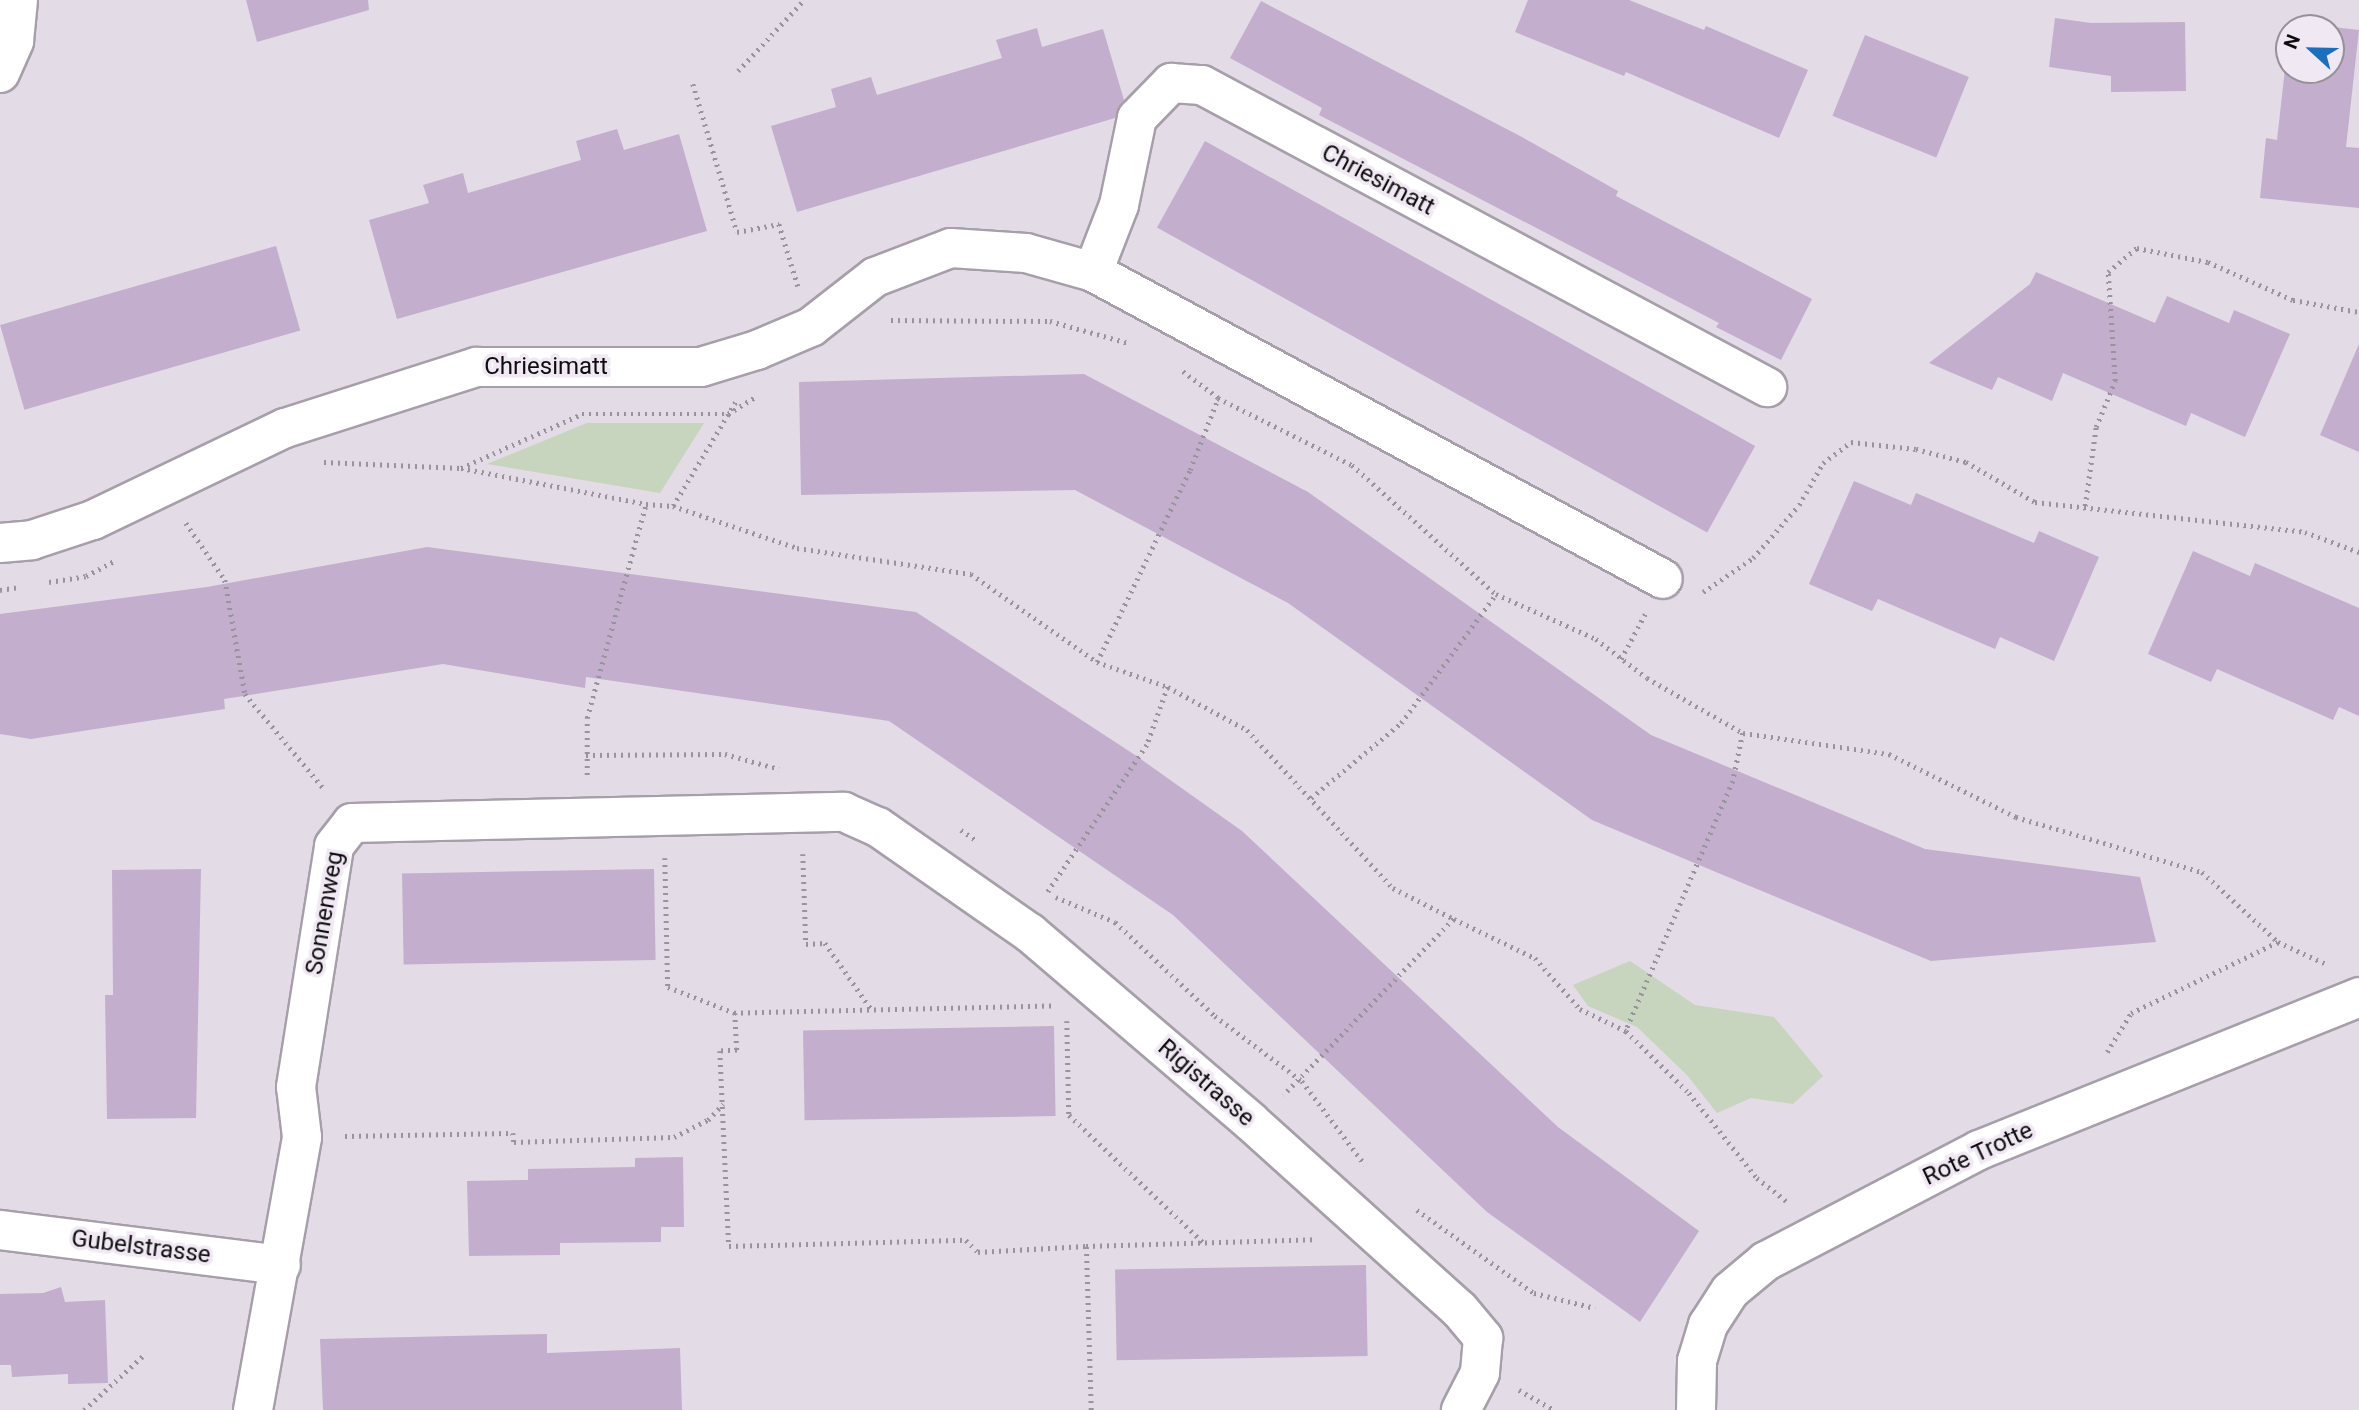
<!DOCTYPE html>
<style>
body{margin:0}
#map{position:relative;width:2359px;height:1410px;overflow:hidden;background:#e3dbe6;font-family:Roboto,sans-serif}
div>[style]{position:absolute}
.green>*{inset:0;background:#c7d4be}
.building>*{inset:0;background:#c4aecd;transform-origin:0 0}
.path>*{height:4.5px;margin-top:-2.25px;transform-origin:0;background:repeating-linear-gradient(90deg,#99939b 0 2px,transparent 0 7px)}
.roads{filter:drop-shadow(2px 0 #a69fa9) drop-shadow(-2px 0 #a69fa9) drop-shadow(0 2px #a69fa9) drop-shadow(0 -2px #a69fa9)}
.minor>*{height:38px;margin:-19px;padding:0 19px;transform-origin:19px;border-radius:19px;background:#fff}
span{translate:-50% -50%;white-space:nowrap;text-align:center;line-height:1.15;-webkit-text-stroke:7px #f0e8f3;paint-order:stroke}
.street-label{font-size:24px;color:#0f0c10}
.north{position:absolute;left:2275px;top:14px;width:70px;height:70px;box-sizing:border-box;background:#f0e8f3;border:2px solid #969098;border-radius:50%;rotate:292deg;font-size:19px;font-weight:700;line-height:28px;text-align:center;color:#0f0c10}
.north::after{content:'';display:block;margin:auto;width:24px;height:32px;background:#1d6fbd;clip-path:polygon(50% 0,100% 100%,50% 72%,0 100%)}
</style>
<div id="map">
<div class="green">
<i style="clip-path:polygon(587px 423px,704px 423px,660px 493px,487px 464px)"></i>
<i style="clip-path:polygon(1630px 961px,1695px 1005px,1774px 1017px,1823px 1076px,1793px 1104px,1751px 1098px,1717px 1113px,1687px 1075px,1637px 1027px,1588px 1006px,1573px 985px)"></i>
</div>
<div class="building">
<i style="clip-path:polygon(246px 0,368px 0,369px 10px,257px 42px)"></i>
<i style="clip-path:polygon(1528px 0,1629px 0,1704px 30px,1706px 26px,1808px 70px,1779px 138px,1626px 72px,1624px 76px,1515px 32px)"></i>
<i style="clip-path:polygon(1261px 1px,1520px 136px,1618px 191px,1616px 196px,1812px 299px,1781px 360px,1716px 327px,1719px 323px,1319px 115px,1322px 108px,1230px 58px)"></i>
<i style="clip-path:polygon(2055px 18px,2091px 23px,2185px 22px,2186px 91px,2111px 92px,2111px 76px,2049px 67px)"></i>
<i style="clip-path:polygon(2290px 22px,2359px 30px,2346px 147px,2359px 148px,2359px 208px,2260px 198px,2266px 138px,2277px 140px,2289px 33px,2289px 70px,2331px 70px,2331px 28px,2290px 28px)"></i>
<i style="clip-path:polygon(1037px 28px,1042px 47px,1103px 29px,1124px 100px,1115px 118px,797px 212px,771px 126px,836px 107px,831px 89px,871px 77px,877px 95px,1002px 58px,996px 40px)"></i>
<i style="left:1865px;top:35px;width:112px;height:87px;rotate:22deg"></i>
<i style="clip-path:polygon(617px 129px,624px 150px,679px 134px,707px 231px,397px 319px,369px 220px,429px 203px,423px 185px,463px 173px,468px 193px,581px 160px,576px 141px)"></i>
<i style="left:1205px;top:141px;width:629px;height:99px;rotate:29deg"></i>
<i style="left:276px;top:246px;width:88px;height:287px;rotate:74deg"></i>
<i style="clip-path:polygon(2036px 272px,2155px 323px,2167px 296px,2229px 323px,2234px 310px,2290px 334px,2245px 437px,2191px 413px,2186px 426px,2063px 373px,2052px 401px,1998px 377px,1992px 390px,1929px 363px,2030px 284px)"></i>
<i style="clip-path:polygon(2359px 344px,2359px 452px,2320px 435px)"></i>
<i style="clip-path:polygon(1084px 374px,1308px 492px,1651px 735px,1925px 849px,2140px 877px,2156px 942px,1931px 961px,1723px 875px,1592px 820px,1288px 603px,1075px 490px,801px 495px,799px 382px)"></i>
<i style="clip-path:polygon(1854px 481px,1911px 505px,1916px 493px,2034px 543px,2039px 531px,2099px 557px,2054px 661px,2000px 637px,1995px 649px,1878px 599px,1872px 611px,1809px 584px)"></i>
<i style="clip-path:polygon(427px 547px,916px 612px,1135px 755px,1242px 831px,1558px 1127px,1699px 1231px,1640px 1322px,1487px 1212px,1173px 915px,889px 721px,586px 677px,585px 688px,443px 664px,224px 699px,225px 709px,31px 739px,0 734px,0 614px,207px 587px)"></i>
<i style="clip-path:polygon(2193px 551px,2250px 576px,2255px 563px,2359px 608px,2359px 716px,2339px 707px,2333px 720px,2217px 669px,2211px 682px,2148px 654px)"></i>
<i style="clip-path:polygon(201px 869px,196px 1118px,107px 1119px,105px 995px,113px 995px,112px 870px)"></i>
<i style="left:654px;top:869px;width:91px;height:252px;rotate:89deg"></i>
<i style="left:1054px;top:1026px;width:90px;height:251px;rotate:89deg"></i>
<i style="clip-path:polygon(683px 1157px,684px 1227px,661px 1227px,661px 1242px,560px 1243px,560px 1255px,469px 1256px,467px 1181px,528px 1180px,528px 1169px,635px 1167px,635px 1158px)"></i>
<i style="left:1366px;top:1265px;width:91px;height:251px;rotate:89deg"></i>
<i style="clip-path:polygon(61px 1287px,65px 1302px,105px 1300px,108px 1383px,68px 1384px,68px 1374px,12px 1377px,11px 1365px,0 1365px,0 1294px,43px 1293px)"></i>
<i style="clip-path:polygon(547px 1334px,547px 1353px,680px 1348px,682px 1410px,323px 1410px,320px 1339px)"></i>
</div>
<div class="path">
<i style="left:738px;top:71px;width:97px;rotate:-47.1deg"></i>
<i style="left:693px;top:84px;width:154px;rotate:73.4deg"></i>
<i style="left:737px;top:232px;width:43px;rotate:-10.8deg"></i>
<i style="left:779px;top:224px;width:65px;rotate:73deg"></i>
<i style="left:891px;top:320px;width:159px;rotate:0.4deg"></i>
<i style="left:1050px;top:321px;width:82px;rotate:15.6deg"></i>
<i style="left:1218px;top:398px;width:150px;rotate:26.6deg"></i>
<i style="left:1352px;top:465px;width:193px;rotate:41.9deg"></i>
<i style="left:1496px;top:594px;width:110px;rotate:24.2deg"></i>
<i style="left:1596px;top:639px;width:64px;rotate:37.4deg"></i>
<i style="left:1647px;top:678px;width:111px;rotate:29.8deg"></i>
<i style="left:1743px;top:733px;width:49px;rotate:101.8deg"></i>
<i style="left:1733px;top:781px;width:272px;rotate:113.2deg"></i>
<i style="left:324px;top:462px;width:137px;rotate:2.5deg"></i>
<i style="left:461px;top:468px;width:133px;rotate:-24.1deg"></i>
<i style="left:582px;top:414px;width:146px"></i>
<i style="left:728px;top:414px;width:34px;rotate:-32deg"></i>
<i style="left:461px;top:468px;width:188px;rotate:11deg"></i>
<i style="left:673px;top:506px;width:131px;rotate:18.7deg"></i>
<i style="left:797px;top:548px;width:176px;rotate:8.5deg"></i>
<i style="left:971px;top:574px;width:154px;rotate:34.9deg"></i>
<i style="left:1097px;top:662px;width:75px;rotate:19.4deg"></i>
<i style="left:1168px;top:687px;width:62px;rotate:109.9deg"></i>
<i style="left:1147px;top:745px;width:179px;rotate:124deg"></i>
<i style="left:2085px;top:506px;width:80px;rotate:-82.1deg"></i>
<i style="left:2096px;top:427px;width:50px;rotate:-67.6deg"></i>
<i style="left:2115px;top:381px;width:109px;rotate:-93.7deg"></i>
<i style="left:2108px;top:272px;width:38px;rotate:-40deg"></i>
<i style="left:2137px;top:248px;width:72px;rotate:11.2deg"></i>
<i style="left:2208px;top:262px;width:93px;rotate:24.1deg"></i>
<i style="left:2293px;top:300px;width:67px;rotate:10.3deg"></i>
<i style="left:186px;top:523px;width:69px;rotate:55.6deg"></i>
<i style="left:225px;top:580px;width:116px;rotate:80deg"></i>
<i style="left:245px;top:694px;width:125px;rotate:50.2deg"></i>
<i style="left:49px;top:582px;width:37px;rotate:-9deg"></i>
<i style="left:86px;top:576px;width:34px;rotate:-28deg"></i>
<i style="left:0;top:590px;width:19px;rotate:-9deg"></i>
<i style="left:1703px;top:592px;width:60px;rotate:-34.2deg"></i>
<i style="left:1753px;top:558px;width:70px;rotate:-49deg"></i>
<i style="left:1799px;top:505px;width:48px;rotate:-60.3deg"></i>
<i style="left:1823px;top:463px;width:35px;rotate:-37deg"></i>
<i style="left:1851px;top:442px;width:65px;rotate:6.1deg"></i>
<i style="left:1916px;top:449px;width:52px;rotate:14.6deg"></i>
<i style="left:1966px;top:462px;width:80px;rotate:30.1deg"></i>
<i style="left:2035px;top:502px;width:272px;rotate:6.3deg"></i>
<i style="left:2305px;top:532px;width:58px;rotate:20.3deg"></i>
<i style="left:1621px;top:659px;width:51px;rotate:-61.9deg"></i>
<i style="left:1097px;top:662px;width:213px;rotate:-64.2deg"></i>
<i style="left:1190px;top:470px;width:77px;rotate:-68.7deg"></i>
<i style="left:1218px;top:398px;width:44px;rotate:-143.4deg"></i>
<i style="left:1168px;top:687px;width:90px;rotate:28.6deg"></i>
<i style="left:1247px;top:730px;width:215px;rotate:47.3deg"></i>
<i style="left:1393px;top:888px;width:68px;rotate:26.9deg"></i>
<i style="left:1454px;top:919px;width:245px;rotate:134deg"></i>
<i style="left:1743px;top:733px;width:148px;rotate:8.2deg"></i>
<i style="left:1889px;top:754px;width:142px;rotate:26.4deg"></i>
<i style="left:2016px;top:817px;width:194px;rotate:16.5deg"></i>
<i style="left:2202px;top:872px;width:103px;rotate:42.6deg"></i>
<i style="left:2278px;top:942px;width:53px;rotate:24.6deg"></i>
<i style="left:586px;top:755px;width:139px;rotate:-0.4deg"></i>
<i style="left:725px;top:754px;width:56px;rotate:15.5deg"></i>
<i style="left:587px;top:775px;width:57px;rotate:-90deg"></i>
<i style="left:587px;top:718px;width:222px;rotate:-74.6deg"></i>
<i style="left:646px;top:504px;width:27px;rotate:4deg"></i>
<i style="left:673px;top:506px;width:122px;rotate:-59deg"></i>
<i style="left:1311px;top:798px;width:117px;rotate:-39.8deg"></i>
<i style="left:1401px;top:723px;width:160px;rotate:-53.6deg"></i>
<i style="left:961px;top:830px;width:18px;rotate:34deg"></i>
<i style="left:803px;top:854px;width:90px;rotate:88.1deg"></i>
<i style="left:806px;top:944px;width:19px;rotate:-3deg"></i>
<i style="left:825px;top:943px;width:80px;rotate:55.1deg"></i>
<i style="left:665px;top:858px;width:129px;rotate:88.7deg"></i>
<i style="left:668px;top:987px;width:72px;rotate:21.2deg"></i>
<i style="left:1056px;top:897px;width:64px;rotate:23deg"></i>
<i style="left:1115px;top:922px;width:137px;rotate:43.2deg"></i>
<i style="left:1215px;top:1016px;width:109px;rotate:36.8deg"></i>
<i style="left:1302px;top:1081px;width:105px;rotate:53.1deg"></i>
<i style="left:1454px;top:919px;width:90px;rotate:25.7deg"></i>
<i style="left:1535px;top:958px;width:68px;rotate:48.6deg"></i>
<i style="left:1580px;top:1009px;width:51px;rotate:25.6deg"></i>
<i style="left:1626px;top:1031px;width:88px;rotate:44.5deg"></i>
<i style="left:1689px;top:1093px;width:109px;rotate:51.3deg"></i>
<i style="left:1757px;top:1178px;width:41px;rotate:38deg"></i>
<i style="left:1051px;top:1006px;width:316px;rotate:178.7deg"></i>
<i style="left:735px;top:1013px;width:37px;rotate:87deg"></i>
<i style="left:737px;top:1050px;width:17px;rotate:177deg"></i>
<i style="left:720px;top:1051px;width:195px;rotate:87.4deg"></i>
<i style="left:729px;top:1246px;width:237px;rotate:-1.5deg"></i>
<i style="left:966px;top:1240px;width:17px;rotate:45deg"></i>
<i style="left:978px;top:1252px;width:108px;rotate:-3.2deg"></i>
<i style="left:1067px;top:1021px;width:94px;rotate:88.8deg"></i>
<i style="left:1069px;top:1115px;width:185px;rotate:43.5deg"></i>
<i style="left:2107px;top:1052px;width:46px;rotate:-58.4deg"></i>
<i style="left:2131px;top:1013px;width:163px;rotate:-25.8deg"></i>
<i style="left:345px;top:1136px;width:168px;rotate:-1deg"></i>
<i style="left:513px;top:1133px;width:9px;rotate:84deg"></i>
<i style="left:514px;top:1142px;width:160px;rotate:-1.8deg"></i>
<i style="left:674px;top:1137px;width:38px;rotate:-27deg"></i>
<i style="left:708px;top:1120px;width:22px;rotate:-47deg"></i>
<i style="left:1417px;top:1210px;width:143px;rotate:35.4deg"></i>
<i style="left:1534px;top:1293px;width:63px;rotate:13.8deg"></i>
<i style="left:1519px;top:1390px;width:40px;rotate:29.7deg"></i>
<i style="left:84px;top:1410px;width:84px;rotate:-42.6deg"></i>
<i style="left:1091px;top:1410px;width:164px;rotate:-91.7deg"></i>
<i style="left:1086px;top:1246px;width:230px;rotate:-1.7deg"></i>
</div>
<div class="roads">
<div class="minor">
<i style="left:0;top:73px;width:35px;rotate:-66deg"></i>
<i style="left:14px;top:41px;width:41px;rotate:-84.4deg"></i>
<i style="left:1093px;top:272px;width:72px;rotate:-68.8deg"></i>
<i style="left:1119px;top:205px;width:89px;rotate:-78.3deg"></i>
<i style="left:1137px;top:118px;width:49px;rotate:-45.8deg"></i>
<i style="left:1171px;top:83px;width:31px;rotate:4deg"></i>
<i style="left:1202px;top:85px;width:641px;rotate:28.13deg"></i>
<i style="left:0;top:543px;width:32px;rotate:-5deg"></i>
<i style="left:32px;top:540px;width:64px;rotate:-18.2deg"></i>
<i style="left:93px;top:520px;width:213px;rotate:-25.6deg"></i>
<i style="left:285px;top:428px;width:201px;rotate:-17.7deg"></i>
<i style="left:476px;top:367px;width:225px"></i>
<i style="left:701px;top:367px;width:59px;rotate:-16.9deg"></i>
<i style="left:757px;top:350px;width:59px;rotate:-23.1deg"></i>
<i style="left:811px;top:327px;width:81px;rotate:-38deg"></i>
<i style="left:875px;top:277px;width:81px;rotate:-20.9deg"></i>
<i style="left:951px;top:248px;width:75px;rotate:3.8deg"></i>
<i style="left:1026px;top:253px;width:70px;rotate:15.8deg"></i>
<i style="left:1093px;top:272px;width:647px;rotate:28.31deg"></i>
<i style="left:0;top:1230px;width:283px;rotate:7.1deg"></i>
<i style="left:253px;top:1410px;width:277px;rotate:-79.8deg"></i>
<i style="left:302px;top:1137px;width:50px;rotate:-96.8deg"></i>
<i style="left:296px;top:1087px;width:244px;rotate:-81deg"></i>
<i style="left:334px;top:846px;width:29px;rotate:-52deg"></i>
<i style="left:352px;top:823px;width:492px;rotate:-1.3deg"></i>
<i style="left:844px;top:812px;width:37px;rotate:24deg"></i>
<i style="left:878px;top:827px;width:185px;rotate:34.9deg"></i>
<i style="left:1030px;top:933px;width:289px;rotate:40.5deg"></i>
<i style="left:1250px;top:1121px;width:281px;rotate:42deg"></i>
<i style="left:1459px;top:1309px;width:38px;rotate:50deg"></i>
<i style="left:1483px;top:1338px;width:35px;rotate:95deg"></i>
<i style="left:1480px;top:1373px;width:42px;rotate:117.2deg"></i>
<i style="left:1696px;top:1410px;width:49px;rotate:-88.8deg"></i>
<i style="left:1697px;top:1361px;width:38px;rotate:-73deg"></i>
<i style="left:1708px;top:1325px;width:40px;rotate:-57.1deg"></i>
<i style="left:1730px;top:1291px;width:47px;rotate:-39.8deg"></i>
<i style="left:1766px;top:1261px;width:240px;rotate:-27.5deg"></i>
<i style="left:1979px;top:1150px;width:410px;rotate:-21.9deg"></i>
</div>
</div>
<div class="street-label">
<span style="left:1378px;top:180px;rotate:28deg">Chriesimatt</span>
<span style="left:546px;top:367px">Chriesimatt</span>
<span style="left:325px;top:913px;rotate:-80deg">Sonnenweg</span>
<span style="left:1206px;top:1083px;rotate:41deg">Rigistrasse</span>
<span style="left:1978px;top:1154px;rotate:-25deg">Rote Trotte</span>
<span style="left:141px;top:1247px;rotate:7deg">Gubelstrasse</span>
</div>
<div class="north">N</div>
</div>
